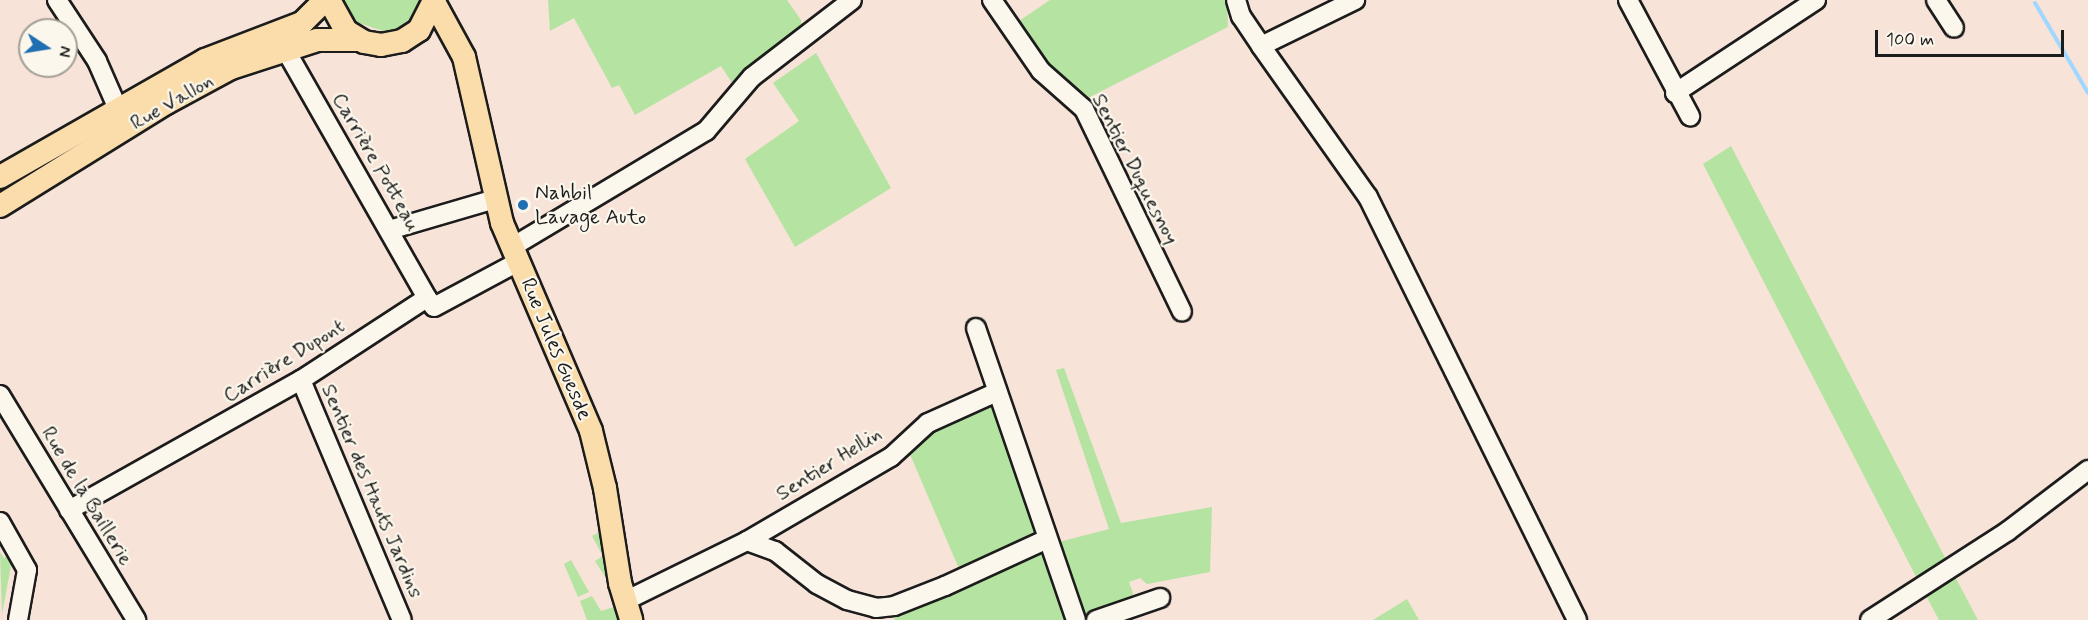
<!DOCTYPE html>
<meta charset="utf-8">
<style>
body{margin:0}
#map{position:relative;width:2088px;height:620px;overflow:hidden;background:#f7e3d7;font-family:Mynerve,sans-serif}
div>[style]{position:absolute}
.green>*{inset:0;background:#b5e3a2}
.stream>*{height:4px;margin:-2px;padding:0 2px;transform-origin:2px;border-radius:2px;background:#a0d7ff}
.roads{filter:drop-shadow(2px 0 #1c1c1c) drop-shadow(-2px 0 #1c1c1c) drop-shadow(0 2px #1c1c1c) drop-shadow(0 -2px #1c1c1c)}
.minor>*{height:18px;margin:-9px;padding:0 9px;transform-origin:9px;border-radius:9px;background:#fbf7ec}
.major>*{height:22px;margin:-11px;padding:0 11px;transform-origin:11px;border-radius:11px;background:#faddab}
.dots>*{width:16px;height:16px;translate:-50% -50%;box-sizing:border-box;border:3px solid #fbf7ec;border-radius:50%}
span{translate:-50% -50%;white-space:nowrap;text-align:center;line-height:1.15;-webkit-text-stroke:4.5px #fbf7ec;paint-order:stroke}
.street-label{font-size:21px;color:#1c1c1c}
.poi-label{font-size:21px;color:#1c1c1c}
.left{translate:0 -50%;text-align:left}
.north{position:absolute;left:18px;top:18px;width:60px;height:60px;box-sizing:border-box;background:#fbf7ec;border:2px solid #a29f99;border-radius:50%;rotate:102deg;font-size:16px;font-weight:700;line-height:24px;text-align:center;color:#1c1c1c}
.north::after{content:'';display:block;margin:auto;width:21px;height:27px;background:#1f6fb2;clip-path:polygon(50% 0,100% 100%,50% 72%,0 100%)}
.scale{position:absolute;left:1875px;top:30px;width:189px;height:27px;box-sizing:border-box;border:3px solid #1c1c1c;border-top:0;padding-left:8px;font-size:18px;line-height:21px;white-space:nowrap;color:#1c1c1c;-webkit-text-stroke:4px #fbf7ec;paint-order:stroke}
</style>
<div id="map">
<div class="green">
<i style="clip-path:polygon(343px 0,423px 0,407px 25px,386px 32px,356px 22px)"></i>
<i style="clip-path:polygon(548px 0,787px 0,801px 20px,802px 34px,734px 86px,721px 66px,635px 115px,619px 85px,612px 88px,574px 18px,550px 31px)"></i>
<i style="clip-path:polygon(1050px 0,1227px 0,1228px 27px,1084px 100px,1057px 83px,1016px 23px)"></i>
<i style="clip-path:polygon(816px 53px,891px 188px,795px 247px,745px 159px,799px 121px,773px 83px)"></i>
<i style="clip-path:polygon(1731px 146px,1951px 569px,1978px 620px,1939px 620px,1925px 594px,1703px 164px)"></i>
<i style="clip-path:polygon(1064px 368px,1121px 523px,1212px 507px,1210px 572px,1147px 584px,1140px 578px,1129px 582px,1133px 593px,1130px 603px,1080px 620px,895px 620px,892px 612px,1055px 543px,1109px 529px,1056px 370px)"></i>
<i style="clip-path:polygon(988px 406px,995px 407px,1037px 531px,960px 571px,909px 452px,934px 429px)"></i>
<i style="clip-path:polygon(601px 531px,609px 583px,595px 561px,603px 556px,592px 536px)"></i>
<i style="clip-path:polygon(0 552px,4px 558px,12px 554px,20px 567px,11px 566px,2px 614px)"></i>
<i style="clip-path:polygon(571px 560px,589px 592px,578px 597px,564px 564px)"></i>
<i style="clip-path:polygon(592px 596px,601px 611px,614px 607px,618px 620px,587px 620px,580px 601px)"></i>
<i style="clip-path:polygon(1407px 599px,1419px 620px,1373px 620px)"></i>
</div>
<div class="stream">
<i style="left:2035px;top:3px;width:104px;rotate:59.5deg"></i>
</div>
<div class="roads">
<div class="minor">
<i style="left:57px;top:0;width:73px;rotate:56.7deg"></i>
<i style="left:97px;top:61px;width:52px;rotate:66.4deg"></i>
<i style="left:992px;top:0;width:86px;rotate:55.4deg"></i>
<i style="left:1041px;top:71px;width:57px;rotate:41.5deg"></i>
<i style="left:1084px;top:109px;width:225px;rotate:64.2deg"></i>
<i style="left:1236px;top:0;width:17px;rotate:73deg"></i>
<i style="left:1241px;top:16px;width:36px;rotate:56deg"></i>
<i style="left:1261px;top:46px;width:185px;rotate:54.7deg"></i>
<i style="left:1368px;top:197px;width:472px;rotate:63.7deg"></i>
<i style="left:1628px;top:0;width:132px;rotate:61.9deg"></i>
<i style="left:1936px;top:0;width:33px;rotate:57deg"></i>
<i style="left:1261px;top:46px;width:105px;rotate:-26.1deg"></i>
<i style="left:285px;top:49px;width:287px;rotate:60.3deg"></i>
<i style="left:1675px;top:93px;width:169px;rotate:-33.4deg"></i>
<i style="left:389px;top:230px;width:110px;rotate:-16.3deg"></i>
<i style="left:512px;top:247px;width:226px;rotate:-30.9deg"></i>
<i style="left:706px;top:131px;width:71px;rotate:-49.6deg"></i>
<i style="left:752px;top:77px;width:126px;rotate:-37.6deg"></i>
<i style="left:976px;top:328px;width:309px;rotate:71.1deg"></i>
<i style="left:301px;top:380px;width:260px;rotate:67.2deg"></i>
<i style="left:0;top:395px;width:263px;rotate:58.8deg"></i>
<i style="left:69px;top:510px;width:266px;rotate:-29.3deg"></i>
<i style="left:301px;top:380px;width:150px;rotate:-33.1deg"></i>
<i style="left:427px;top:298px;width:11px;rotate:52deg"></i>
<i style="left:434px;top:307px;width:95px;rotate:-28.2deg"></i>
<i style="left:0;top:522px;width:55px;rotate:60.6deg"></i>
<i style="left:27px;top:570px;width:51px;rotate:100.2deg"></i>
<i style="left:747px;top:541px;width:30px;rotate:20deg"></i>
<i style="left:775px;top:551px;width:53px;rotate:38.2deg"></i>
<i style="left:817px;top:584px;width:34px;rotate:28deg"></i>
<i style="left:847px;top:600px;width:30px;rotate:15deg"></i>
<i style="left:876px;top:608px;width:18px;rotate:-6deg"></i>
<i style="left:894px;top:606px;width:55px;rotate:-21.4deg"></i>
<i style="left:945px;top:586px;width:112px;rotate:-24.7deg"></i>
<i style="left:625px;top:601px;width:136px;rotate:-26.2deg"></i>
<i style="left:747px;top:541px;width:167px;rotate:-30.3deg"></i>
<i style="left:891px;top:457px;width:50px;rotate:-42.6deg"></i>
<i style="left:928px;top:423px;width:76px;rotate:-24.2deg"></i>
<i style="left:1096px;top:620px;width:68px;rotate:-19deg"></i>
<i style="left:1870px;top:620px;width:164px;rotate:-32.8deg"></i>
<i style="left:2008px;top:531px;width:101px;rotate:-37.3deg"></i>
</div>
<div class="major">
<i style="left:329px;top:0;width:35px;rotate:61deg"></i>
<i style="left:346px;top:31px;width:21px;rotate:31deg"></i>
<i style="left:364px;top:42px;width:17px;rotate:10deg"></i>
<i style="left:381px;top:45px;width:21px;rotate:-11deg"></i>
<i style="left:402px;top:41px;width:20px;rotate:-33deg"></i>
<i style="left:419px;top:30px;width:34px;rotate:-63deg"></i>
<i style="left:434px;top:2px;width:63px;rotate:61.4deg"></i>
<i style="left:464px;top:57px;width:170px;rotate:77.1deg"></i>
<i style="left:502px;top:223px;width:226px;rotate:66.8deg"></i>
<i style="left:591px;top:431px;width:59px;rotate:76.2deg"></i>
<i style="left:605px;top:488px;width:96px;rotate:81deg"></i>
<i style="left:620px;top:583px;width:39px;rotate:73deg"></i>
<i style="left:0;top:177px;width:236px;rotate:-29.7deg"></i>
<i style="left:205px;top:60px;width:104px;rotate:-20.9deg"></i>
<i style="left:302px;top:23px;width:33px;rotate:-45deg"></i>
<i style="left:0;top:206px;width:195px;rotate:-31.8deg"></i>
<i style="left:166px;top:103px;width:74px;rotate:-28.3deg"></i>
<i style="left:231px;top:68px;width:90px;rotate:-18deg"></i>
<i style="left:317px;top:40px;width:43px"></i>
</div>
</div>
<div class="dots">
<i style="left:523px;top:205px;background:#1f6fb2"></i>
</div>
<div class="street-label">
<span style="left:172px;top:102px;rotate:-30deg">Rue Vallon</span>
<span style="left:376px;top:162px;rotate:60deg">Carrière Potteau</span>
<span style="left:1135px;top:169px;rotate:63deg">Sentier Duquesnoy</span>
<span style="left:556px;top:349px;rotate:67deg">Rue Jules Guesde</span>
<span style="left:284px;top:361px;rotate:-32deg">Carrière Dupont</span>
<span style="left:829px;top:464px;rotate:-32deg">Sentier Hellin</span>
<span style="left:372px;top:491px;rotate:67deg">Sentier des Hauts Jardins</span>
<span style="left:87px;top:496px;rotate:59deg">Rue de la Baillerie</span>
</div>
<div class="poi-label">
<span class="left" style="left:535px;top:205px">Nahbil<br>Lavage Auto</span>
</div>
<div class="north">N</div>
<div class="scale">100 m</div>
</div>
